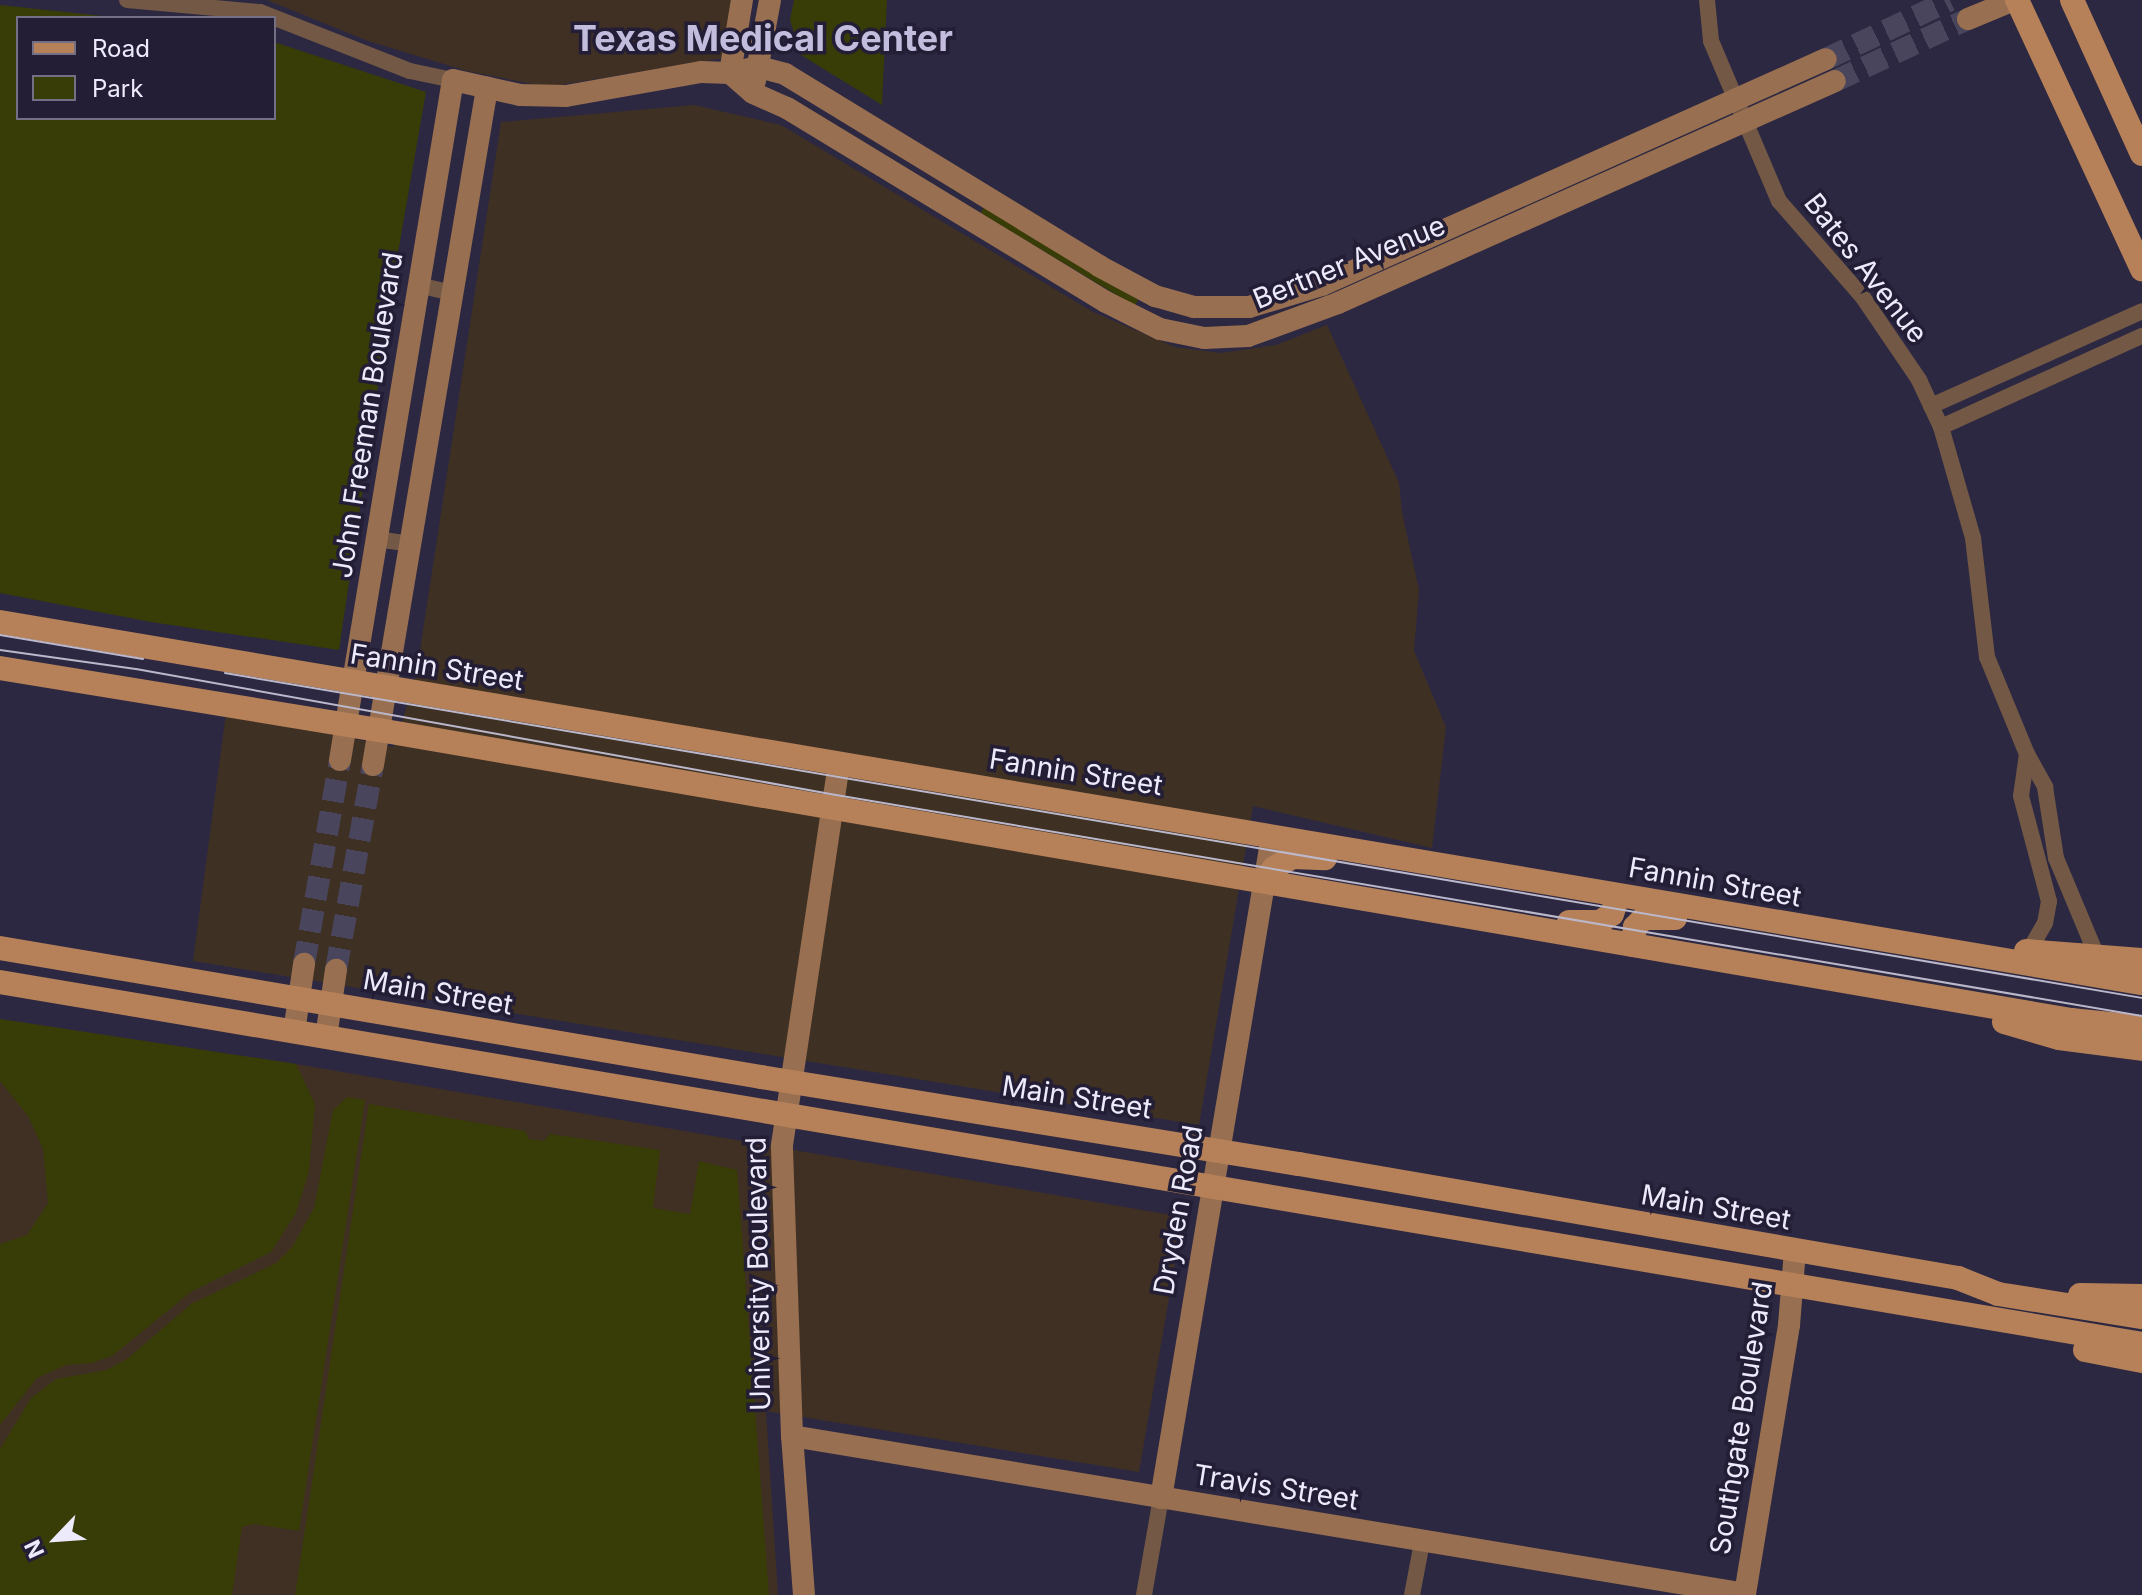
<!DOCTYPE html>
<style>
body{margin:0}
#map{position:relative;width:2142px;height:1595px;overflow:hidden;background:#2c2841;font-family:Inter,sans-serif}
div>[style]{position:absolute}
.education>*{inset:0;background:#403024}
.medical>*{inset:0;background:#3f3024}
.green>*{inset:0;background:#383c07;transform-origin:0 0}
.secondary-tunnel>*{height:22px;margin-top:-11px;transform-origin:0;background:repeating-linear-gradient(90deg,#49455d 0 22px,transparent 0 33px)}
.street>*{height:16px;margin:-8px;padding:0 8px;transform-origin:8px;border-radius:8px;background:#725845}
.secondary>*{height:22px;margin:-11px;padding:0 11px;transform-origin:11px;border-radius:11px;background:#986f50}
.primary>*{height:24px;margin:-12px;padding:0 12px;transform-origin:12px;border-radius:12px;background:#b68159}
.tram>*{height:2px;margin:-1px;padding:0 1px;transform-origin:1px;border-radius:1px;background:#bbb8cb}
span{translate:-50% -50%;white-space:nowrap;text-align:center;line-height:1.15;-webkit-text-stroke:7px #231e36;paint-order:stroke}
.street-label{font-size:28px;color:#eceafb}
.district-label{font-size:36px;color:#c2bddd;font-weight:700}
.legend{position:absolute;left:16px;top:16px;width:260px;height:104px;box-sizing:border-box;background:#231e36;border:2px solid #737085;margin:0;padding:10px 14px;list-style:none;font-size:24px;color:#eceafb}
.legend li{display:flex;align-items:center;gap:16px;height:40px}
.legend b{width:40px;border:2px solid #737085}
.north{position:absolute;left:16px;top:1499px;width:80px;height:80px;-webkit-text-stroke:6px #231e36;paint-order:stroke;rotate:245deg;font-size:22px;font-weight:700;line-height:32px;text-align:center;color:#eceafb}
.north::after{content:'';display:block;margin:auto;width:28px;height:36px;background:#eceafb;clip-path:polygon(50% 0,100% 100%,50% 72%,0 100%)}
</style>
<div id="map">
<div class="education">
<i style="clip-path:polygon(267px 0,732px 0,724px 58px,547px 87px,467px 71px,368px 41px)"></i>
<i style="clip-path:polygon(0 1019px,296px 1064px,1183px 1217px,1139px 1472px,766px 1411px,778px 1595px,0 1595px)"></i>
</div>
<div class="medical">
<i style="clip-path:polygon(694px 105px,781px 125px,1093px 312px,1175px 347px,1221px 353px,1276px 345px,1327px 325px,1399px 483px,1402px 512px,1419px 590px,1414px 651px,1446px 727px,1432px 848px,1253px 806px,1199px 1125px,193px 961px,226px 713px,394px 747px,416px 676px,501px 122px)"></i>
</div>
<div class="green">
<i style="clip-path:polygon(794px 0,887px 0,882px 105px,801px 55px,790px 20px)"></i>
<i style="clip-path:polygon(0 5px,121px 18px,18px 18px,18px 118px,274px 118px,274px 42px,426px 92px,396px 264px,339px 650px,151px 622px,0 593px)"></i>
<i style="left:984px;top:207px;width:180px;height:7px;rotate:31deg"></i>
<i style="clip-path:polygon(0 1019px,296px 1064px,315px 1104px,309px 1171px,296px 1213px,271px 1252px,191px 1292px,112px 1356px,92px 1363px,66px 1365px,37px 1378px,0 1425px,0 1244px,27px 1235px,48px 1203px,43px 1149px,28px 1116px,0 1081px)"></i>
<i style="clip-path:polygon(347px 1097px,365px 1100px,299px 1531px,254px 1524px,242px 1527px,232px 1595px,0 1595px,0 1449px,31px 1398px,56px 1379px,106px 1370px,127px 1359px,191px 1304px,276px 1263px,292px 1247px,314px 1208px,333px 1110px)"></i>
<i style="clip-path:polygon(369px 1104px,525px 1131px,529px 1139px,544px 1141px,550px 1134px,660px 1150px,653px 1208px,690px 1214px,699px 1161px,737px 1170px,769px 1595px,295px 1595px)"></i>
</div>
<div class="secondary-tunnel">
<i style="left:1826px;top:59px;width:137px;rotate:-25.4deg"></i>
<i style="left:1835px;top:81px;width:147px;rotate:-25deg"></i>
<i style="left:304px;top:964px;width:207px;rotate:-80deg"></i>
<i style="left:336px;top:970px;width:208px;rotate:-79.8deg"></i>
</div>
<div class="street">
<i style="left:127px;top:0;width:134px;rotate:5.2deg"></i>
<i style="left:260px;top:12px;width:161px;rotate:21.5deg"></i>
<i style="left:410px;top:71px;width:44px;rotate:11.8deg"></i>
<i style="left:1707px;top:0;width:41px;rotate:84.4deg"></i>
<i style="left:1711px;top:41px;width:174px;rotate:67deg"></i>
<i style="left:1779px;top:201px;width:126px;rotate:48.9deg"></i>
<i style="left:1862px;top:296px;width:102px;rotate:55.8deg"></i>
<i style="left:1919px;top:380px;width:52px;rotate:64.9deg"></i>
<i style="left:1941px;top:427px;width:116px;rotate:73.9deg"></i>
<i style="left:1973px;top:538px;width:120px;rotate:83.3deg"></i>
<i style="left:1987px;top:657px;width:105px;rotate:67.6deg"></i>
<i style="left:2027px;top:754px;width:38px;rotate:61deg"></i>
<i style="left:2045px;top:787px;width:72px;rotate:81.2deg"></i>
<i style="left:2056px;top:858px;width:106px;rotate:67.3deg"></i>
<i style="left:418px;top:285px;width:35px;rotate:13deg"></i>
<i style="left:1931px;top:406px;width:231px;rotate:-24.2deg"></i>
<i style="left:1941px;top:427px;width:221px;rotate:-24.4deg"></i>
<i style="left:376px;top:539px;width:34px;rotate:8deg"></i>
<i style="left:2027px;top:754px;width:42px;rotate:98.1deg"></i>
<i style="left:2021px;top:796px;width:109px;rotate:75.1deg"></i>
<i style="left:2049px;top:901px;width:22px;rotate:100deg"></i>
<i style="left:2045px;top:923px;width:32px;rotate:120deg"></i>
<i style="left:1144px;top:1595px;width:98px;rotate:-80.1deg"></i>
<i style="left:1412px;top:1595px;width:54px;rotate:-79.3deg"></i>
</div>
<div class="secondary">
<i style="left:1968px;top:19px;width:50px;rotate:-22.4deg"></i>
<i style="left:730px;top:73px;width:30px;rotate:41deg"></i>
<i style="left:753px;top:93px;width:37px;rotate:24deg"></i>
<i style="left:787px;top:108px;width:373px;rotate:31.3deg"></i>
<i style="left:1106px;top:302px;width:60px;rotate:26.6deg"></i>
<i style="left:1160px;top:329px;width:45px;rotate:11.6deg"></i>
<i style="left:1204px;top:338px;width:44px;rotate:-2.6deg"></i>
<i style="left:1248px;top:336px;width:96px;rotate:-20.1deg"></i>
<i style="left:1338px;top:303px;width:544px;rotate:-24.07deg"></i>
<i style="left:730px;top:73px;width:74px;rotate:-80.7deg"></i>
<i style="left:755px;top:81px;width:82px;rotate:-79.5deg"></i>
<i style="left:340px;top:760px;width:689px;rotate:-80.57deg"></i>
<i style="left:453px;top:80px;width:69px;rotate:12.6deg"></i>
<i style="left:520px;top:95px;width:46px;rotate:1.2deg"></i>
<i style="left:566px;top:96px;width:137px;rotate:-10.1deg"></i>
<i style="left:701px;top:72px;width:29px;rotate:2deg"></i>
<i style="left:730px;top:73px;width:30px;rotate:-12deg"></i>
<i style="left:759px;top:67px;width:27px;rotate:15deg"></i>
<i style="left:785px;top:74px;width:368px;rotate:31.4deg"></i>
<i style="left:1099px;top:266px;width:64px;rotate:28.2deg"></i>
<i style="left:1155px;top:296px;width:41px;rotate:15.8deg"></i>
<i style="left:1194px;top:307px;width:55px"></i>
<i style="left:1249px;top:307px;width:76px;rotate:-16.8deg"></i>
<i style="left:1322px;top:285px;width:552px;rotate:-24.15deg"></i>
<i style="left:373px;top:765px;width:687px;rotate:-80.44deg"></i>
<i style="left:294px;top:1032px;width:69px;rotate:-81.6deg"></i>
<i style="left:326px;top:1037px;width:68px;rotate:-81.5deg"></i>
<i style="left:792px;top:1436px;width:966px;rotate:9.41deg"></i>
<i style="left:1745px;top:1594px;width:273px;rotate:-80.7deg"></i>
<i style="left:1789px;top:1325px;width:74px;rotate:-85.4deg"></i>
<i style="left:1161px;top:1498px;width:671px;rotate:-80.48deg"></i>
<i style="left:804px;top:1595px;width:159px;rotate:-94.3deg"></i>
<i style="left:792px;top:1436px;width:291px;rotate:-92deg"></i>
<i style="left:782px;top:1145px;width:385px;rotate:-81.5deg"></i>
</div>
<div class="primary">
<i style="left:2017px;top:0;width:297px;rotate:65.1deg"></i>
<i style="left:2072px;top:0;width:169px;rotate:65.6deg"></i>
<i style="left:0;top:622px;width:2172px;rotate:9.57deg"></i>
<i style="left:0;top:668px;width:384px;rotate:9.3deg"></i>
<i style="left:379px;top:730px;width:1717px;rotate:9.73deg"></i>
<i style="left:2071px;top:1020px;width:71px;rotate:5.6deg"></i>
<i style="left:1264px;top:881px;width:16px;rotate:-52deg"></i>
<i style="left:1274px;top:868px;width:21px;rotate:-31deg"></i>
<i style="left:1292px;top:857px;width:33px;rotate:2deg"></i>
<i style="left:1569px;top:922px;width:31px"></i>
<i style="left:1600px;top:922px;width:14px;rotate:-34deg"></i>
<i style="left:1612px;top:914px;width:19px;rotate:-72deg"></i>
<i style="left:1633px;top:945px;width:18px;rotate:-84deg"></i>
<i style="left:1635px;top:927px;width:13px;rotate:-45deg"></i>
<i style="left:1644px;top:918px;width:31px"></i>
<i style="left:0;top:948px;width:772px;rotate:9.62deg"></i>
<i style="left:761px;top:1077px;width:545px;rotate:9.19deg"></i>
<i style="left:1299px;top:1164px;width:669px;rotate:9.81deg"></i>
<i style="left:1958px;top:1278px;width:43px;rotate:21.8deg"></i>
<i style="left:1998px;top:1294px;width:146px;rotate:9.1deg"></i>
<i style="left:2026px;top:951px;width:116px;rotate:4.4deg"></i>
<i style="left:0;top:982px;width:2172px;rotate:9.59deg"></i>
<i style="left:2004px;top:1022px;width:57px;rotate:16.2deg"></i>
<i style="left:2059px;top:1038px;width:84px;rotate:7.5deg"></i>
<i style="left:2080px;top:1295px;width:62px;rotate:0.9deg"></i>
<i style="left:2085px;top:1350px;width:58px;rotate:10.9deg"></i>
</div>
<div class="tram">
<i style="left:0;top:635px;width:145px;rotate:9.5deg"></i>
<i style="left:0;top:650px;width:137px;rotate:8deg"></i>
<i style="left:136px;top:669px;width:711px;rotate:10.2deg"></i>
<i style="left:836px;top:795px;width:1325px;rotate:9.6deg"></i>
<i style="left:225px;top:673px;width:1944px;rotate:9.62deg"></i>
</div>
<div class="street-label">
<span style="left:1349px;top:262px;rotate:-22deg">Bertner Avenue</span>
<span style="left:1866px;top:268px;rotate:52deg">Bates Avenue</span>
<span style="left:367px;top:415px;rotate:-81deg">John Freeman Boulevard</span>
<span style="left:437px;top:667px;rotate:9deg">Fannin Street</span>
<span style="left:1076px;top:772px;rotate:9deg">Fannin Street</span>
<span style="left:1715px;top:882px;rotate:10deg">Fannin Street</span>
<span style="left:438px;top:992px;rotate:10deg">Main Street</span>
<span style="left:1077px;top:1097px;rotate:9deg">Main Street</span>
<span style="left:1716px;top:1207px;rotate:10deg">Main Street</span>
<span style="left:1178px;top:1210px;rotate:-80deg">Dryden Road</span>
<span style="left:758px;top:1274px;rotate:-91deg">University Boulevard</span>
<span style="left:1741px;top:1418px;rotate:-81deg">Southgate Boulevard</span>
<span style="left:1276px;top:1487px;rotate:9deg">Travis Street</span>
</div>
<div class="district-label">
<span style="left:763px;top:39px">Texas Medical Center</span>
</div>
<ul class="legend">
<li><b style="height:10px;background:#b68159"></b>Road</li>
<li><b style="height:22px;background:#383c07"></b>Park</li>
</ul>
<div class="north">N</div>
</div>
